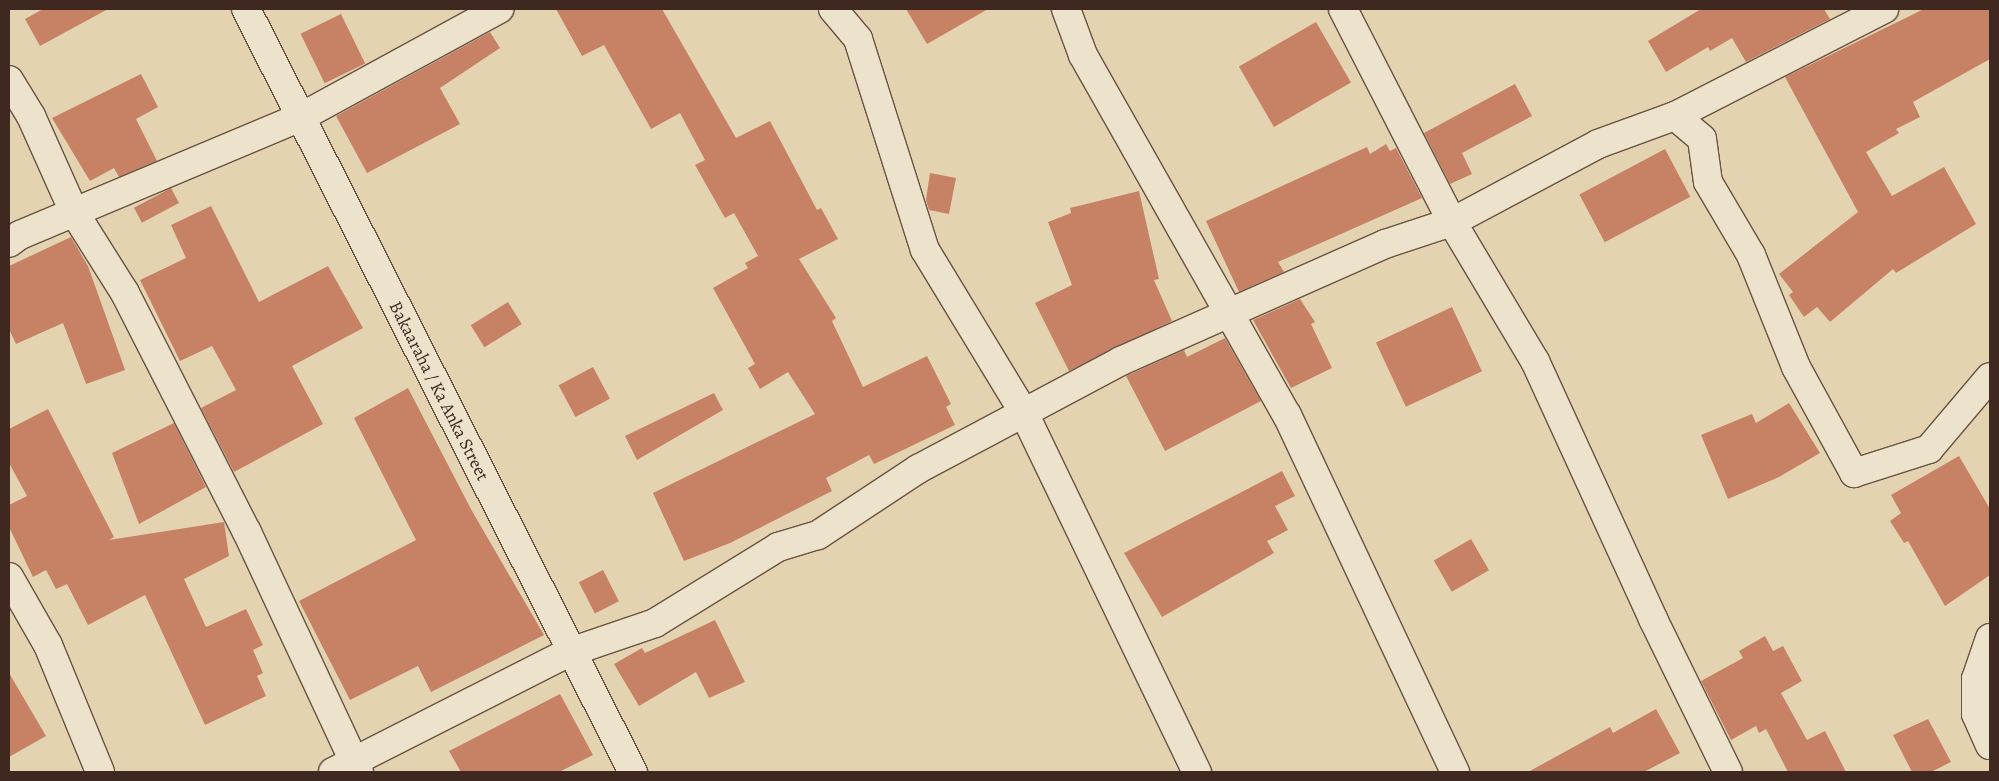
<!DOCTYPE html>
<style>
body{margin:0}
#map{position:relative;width:1999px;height:781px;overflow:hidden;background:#e4d3b0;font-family:Alegreya,serif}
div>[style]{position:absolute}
.building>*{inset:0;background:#c78266;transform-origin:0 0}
.roads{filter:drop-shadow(1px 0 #685343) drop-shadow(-1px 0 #685343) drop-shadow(0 1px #685343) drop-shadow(0 -1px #685343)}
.minor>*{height:28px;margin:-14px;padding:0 14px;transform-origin:14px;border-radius:14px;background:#ede2cc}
.tertiary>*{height:28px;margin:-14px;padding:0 14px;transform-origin:14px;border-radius:14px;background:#ede2cc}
span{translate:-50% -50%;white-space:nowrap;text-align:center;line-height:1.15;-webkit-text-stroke:4px #ede2cc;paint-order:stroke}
.street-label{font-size:18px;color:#3e281f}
.frame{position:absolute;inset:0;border:10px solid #3e281f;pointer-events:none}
</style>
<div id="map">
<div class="building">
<i style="clip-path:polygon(43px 9px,108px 9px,40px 46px,25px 19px)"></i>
<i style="clip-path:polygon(556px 9px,662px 9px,736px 138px,770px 121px,817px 210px,821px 208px,838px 239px,799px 259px,836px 318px,832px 321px,863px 387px,927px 356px,951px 404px,946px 407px,955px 425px,874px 464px,869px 455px,826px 478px,832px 491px,730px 543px,684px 561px,653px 493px,815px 414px,788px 372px,760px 389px,748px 368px,755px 364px,713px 288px,748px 268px,745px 263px,758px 256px,734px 213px,725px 218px,695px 165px,705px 160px,680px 113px,651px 129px,604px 45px,582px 56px)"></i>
<i style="clip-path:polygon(906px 9px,988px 9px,927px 44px)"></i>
<i style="clip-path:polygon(1701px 9px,1824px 9px,1830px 19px,1746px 62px,1732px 38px,1710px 51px,1708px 47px,1666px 72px,1648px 41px)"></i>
<i style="clip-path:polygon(1924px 9px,1990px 9px,1990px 59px,1913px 102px,1920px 117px,1896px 129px,1899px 133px,1866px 152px,1892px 196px,1944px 167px,1976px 224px,1896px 273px,1893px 269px,1830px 322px,1817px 307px,1804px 317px,1789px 295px,1793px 292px,1779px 274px,1858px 212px,1785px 77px)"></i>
<i style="left:341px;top:14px;width:55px;height:45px;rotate:64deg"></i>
<i style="left:1316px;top:22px;width:70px;height:89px;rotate:60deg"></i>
<i style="clip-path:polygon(490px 32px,500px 48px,440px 88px,460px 124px,367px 173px,336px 116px)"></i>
<i style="clip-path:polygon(141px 74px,158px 107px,136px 119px,157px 161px,119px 177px,114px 168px,90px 181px,52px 118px)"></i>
<i style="clip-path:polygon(1515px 84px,1532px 116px,1462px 153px,1472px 174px,1450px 184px,1424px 133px)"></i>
<i style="clip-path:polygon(1386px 144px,1390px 151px,1396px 148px,1422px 198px,1278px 262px,1284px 272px,1239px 292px,1206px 221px,1367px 147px,1370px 154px)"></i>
<i style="left:1665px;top:149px;width:54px;height:97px;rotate:62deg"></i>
<i style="clip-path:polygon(930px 173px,956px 178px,949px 214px,929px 210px,926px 200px)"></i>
<i style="left:171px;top:188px;width:17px;height:42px;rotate:62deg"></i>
<i style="clip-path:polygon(1139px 191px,1159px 279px,1154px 280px,1172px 321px,1069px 371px,1035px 303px,1072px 285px,1048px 222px,1071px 213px,1070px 208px)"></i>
<i style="clip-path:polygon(211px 206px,259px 302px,328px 266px,363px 328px,292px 366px,323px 424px,234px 472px,201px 408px,236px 390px,212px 346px,180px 361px,140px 280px,186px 258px,171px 225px)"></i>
<i style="clip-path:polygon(71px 237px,88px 266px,125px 370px,86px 384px,63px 323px,16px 344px,9px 329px,9px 266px)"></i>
<i style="clip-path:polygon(1300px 299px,1315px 322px,1311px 324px,1332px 368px,1291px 388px,1253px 320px)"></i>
<i style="left:508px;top:302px;width:26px;height:44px;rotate:58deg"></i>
<i style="left:1452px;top:307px;width:71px;height:84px;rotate:65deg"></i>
<i style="clip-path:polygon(1225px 338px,1261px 401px,1165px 451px,1126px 376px,1184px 350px,1187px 357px)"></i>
<i style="left:593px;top:367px;width:36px;height:39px;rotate:62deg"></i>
<i style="clip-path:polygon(408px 388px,472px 511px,544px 635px,431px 692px,418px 666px,350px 700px,299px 601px,416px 540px,354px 418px)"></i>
<i style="clip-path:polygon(714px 393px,723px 410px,637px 460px,625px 436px)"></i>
<i style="clip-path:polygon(1789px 403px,1820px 453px,1779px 477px,1728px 499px,1701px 435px,1752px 414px,1756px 423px)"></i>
<i style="clip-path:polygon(48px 409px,114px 537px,109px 540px,224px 522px,229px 556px,184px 579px,206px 627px,246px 609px,263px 645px,253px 650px,263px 673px,257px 676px,266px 696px,205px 725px,145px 595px,88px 625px,67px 584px,56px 589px,46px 570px,33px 577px,9px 527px,9px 505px,27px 496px,9px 463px,9px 429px)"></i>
<i style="clip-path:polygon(174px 423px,206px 487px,139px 524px,112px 453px)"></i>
<i style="clip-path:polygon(1959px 456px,1990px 509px,1990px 575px,1945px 606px,1908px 541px,1904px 543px,1890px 521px,1901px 513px,1891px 495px)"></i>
<i style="clip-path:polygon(1282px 471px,1295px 496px,1275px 506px,1288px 530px,1267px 541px,1274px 553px,1162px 617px,1124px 553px)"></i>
<i style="left:1471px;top:539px;width:36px;height:43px;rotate:60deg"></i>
<i style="left:603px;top:570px;width:35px;height:27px;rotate:63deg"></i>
<i style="clip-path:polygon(715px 620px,745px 682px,709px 698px,696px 672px,639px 706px,614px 664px,642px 648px,645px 653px)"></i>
<i style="clip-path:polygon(1765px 636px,1773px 651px,1783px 646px,1802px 681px,1781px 693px,1807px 740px,1825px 731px,1846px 772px,1788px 772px,1766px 729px,1759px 733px,1756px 726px,1731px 740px,1701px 681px,1743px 658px,1739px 651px)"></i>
<i style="clip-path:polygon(9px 673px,46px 736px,9px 757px)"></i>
<i style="clip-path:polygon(560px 694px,593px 755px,559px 772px,461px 772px,449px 751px)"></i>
<i style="clip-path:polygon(1656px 709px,1680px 753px,1644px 772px,1528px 772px,1610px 727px,1613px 733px)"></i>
<i style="clip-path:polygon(1928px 719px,1951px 762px,1931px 772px,1912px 772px,1893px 735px)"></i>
</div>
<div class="roads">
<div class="minor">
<i style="left:833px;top:9px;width:39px;rotate:50deg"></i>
<i style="left:858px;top:39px;width:221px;rotate:72.4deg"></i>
<i style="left:925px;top:250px;width:191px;rotate:58.7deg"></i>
<i style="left:1024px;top:413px;width:399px;rotate:64.3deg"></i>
<i style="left:1066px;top:9px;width:49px;rotate:69.7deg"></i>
<i style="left:1083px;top:55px;width:414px;rotate:60.5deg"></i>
<i style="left:1287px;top:415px;width:395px;rotate:64.8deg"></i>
<i style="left:1343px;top:9px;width:239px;rotate:62.9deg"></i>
<i style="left:1452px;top:222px;width:162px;rotate:59.2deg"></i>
<i style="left:1535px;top:361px;width:284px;rotate:65.4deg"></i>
<i style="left:1653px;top:619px;width:170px;rotate:63.9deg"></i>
<i style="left:9px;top:80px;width:42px;rotate:58.6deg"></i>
<i style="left:31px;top:116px;width:105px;rotate:65.9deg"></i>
<i style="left:74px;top:212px;width:96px;rotate:57.8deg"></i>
<i style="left:125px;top:293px;width:268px;rotate:63deg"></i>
<i style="left:247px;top:532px;width:265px;rotate:65deg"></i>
<i style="left:1675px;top:116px;width:235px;rotate:-27.1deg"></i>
<i style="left:9px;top:243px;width:14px;rotate:-36deg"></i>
<i style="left:20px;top:235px;width:305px;rotate:-22.8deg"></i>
<i style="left:301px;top:117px;width:226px;rotate:-28.6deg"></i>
<i style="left:9px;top:577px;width:78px;rotate:60.2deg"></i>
<i style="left:48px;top:645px;width:137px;rotate:67.7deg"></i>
<i style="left:1990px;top:638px;width:43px;rotate:108.9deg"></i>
<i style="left:1976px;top:679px;width:35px;rotate:90deg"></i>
<i style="left:1976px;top:714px;width:34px;rotate:66deg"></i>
<i style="left:333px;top:772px;width:266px;rotate:-26.9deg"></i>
<i style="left:570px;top:652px;width:90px;rotate:-18.8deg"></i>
<i style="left:655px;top:623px;width:145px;rotate:-31.7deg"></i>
<i style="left:778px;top:547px;width:42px;rotate:-16.7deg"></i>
<i style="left:818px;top:535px;width:120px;rotate:-33.4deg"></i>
<i style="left:918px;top:469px;width:230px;rotate:-28deg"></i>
<i style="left:1121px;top:361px;width:289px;rotate:-23.9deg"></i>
<i style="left:1385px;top:244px;width:71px;rotate:-18.2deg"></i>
<i style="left:1452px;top:222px;width:166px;rotate:-28.1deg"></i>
<i style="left:1598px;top:144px;width:82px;rotate:-20deg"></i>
<i style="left:1675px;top:116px;width:35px;rotate:40deg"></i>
<i style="left:1702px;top:139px;width:43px;rotate:82.1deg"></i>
<i style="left:1708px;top:182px;width:85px;rotate:59.5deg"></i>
<i style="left:1751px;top:255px;width:121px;rotate:68.1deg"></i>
<i style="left:1796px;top:367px;width:121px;rotate:61.3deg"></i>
<i style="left:1854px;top:473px;width:79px;rotate:-17.7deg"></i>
<i style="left:1929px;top:449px;width:94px;rotate:-49.7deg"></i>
</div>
<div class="tertiary">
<i style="left:246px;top:9px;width:856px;rotate:63.11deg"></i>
</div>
</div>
<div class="street-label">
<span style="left:439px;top:391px;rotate:63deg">Bakaaraha / Ka Anka Street</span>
</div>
<div class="frame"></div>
</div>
